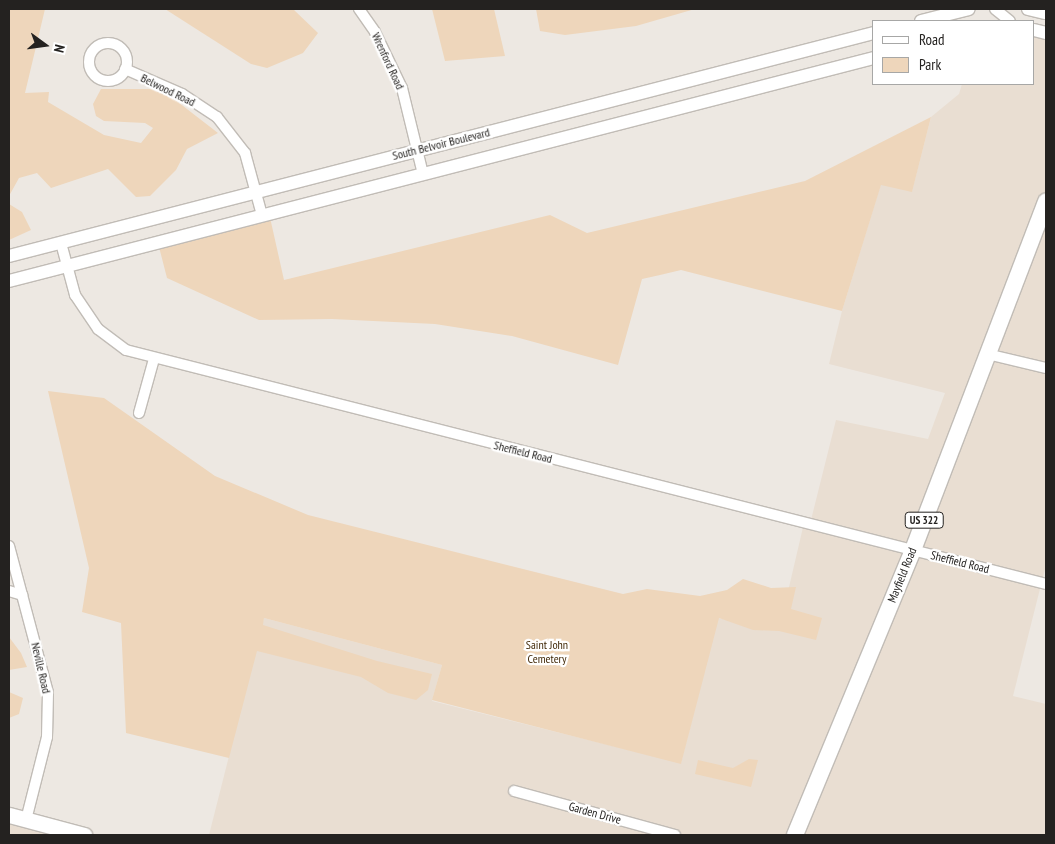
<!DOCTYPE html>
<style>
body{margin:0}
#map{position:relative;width:1055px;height:844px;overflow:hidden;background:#ede8e2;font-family:"PT Sans Narrow",sans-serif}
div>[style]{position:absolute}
.built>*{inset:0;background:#e9ded2}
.green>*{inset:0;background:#eed6bb}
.roads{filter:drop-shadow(1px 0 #c1bcb6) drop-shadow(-1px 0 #c1bcb6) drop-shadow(0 1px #c1bcb6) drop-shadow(0 -1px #c1bcb6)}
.minor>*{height:10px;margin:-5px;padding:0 5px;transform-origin:5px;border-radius:5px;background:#fff}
.minor>.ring{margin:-5px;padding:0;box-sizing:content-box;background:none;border:10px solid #fff;border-radius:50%}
.tertiary>*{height:12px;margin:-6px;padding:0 6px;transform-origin:6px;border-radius:6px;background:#fff}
.secondary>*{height:15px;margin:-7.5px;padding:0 7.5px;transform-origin:7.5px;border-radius:7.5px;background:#fff}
.primary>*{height:16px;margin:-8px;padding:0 8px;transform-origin:8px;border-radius:8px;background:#fff}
span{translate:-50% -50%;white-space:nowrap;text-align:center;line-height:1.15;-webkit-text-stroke:4.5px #fff;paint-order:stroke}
.shield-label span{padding:1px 4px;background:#fff;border:1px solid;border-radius:4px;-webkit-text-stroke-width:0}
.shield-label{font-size:11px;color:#242220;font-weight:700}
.street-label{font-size:12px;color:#242220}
.park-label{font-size:12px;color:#412908}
.frame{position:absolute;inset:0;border:10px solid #242220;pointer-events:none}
.legend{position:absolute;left:872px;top:20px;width:162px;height:65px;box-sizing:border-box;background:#fff;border:1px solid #a7a7a6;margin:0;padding:6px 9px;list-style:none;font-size:15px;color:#242220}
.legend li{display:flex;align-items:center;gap:10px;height:25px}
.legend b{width:25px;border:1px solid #a7a7a6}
.north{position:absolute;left:20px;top:20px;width:50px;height:50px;-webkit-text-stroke:4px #fff;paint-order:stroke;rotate:104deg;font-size:14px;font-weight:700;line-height:20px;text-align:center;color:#242220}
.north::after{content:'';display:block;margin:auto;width:18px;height:22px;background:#242220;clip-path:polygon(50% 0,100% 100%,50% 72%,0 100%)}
</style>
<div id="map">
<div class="built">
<i style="clip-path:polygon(1034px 30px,1046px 33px,1046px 565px,1013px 696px,1046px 704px,1046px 835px,209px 835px,264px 618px,442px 665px,432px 701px,681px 763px,718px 618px,779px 630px,804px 523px,810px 524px,836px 420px,928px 439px,945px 393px,829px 364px,842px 311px,881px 184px,912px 191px,931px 117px,959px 94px,962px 84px,1034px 84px)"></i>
<i style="clip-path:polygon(9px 815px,84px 835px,9px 835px)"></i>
</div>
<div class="green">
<i style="clip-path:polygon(9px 9px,45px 9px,25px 93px,49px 92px,48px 102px,104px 135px,141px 143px,153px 128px,145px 123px,104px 121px,96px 116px,93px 104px,101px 89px,151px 89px,174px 99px,218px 133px,187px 149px,176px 170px,150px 196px,136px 197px,108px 169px,51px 188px,37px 173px,19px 178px,9px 196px)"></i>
<i style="clip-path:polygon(165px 9px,293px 9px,318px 33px,303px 53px,267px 68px,251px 64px)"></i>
<i style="clip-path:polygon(432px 9px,494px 9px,505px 56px,445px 61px)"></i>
<i style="clip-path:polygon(536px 9px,695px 9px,636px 26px,565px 35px,540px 31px)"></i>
<i style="clip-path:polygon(931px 117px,912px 192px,881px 185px,842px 311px,681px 270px,660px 275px,642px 279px,618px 365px,512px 336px,435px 324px,332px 319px,259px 320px,167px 278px,158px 243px,269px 213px,284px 280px,550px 215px,587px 233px,805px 181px)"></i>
<i style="clip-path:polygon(9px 204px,22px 212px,31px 230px,9px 240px)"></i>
<i style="clip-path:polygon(48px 391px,104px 398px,215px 476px,308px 515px,623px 594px,647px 589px,700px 596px,727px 590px,743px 579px,771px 588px,796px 587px,791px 609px,822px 618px,816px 640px,779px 631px,753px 630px,719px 618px,681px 764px,432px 700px,442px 665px,264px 618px,263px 625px,377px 661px,432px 674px,428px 690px,416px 700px,388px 693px,361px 677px,257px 651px,229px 758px,126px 733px,121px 623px,82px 612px,89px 568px)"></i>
<i style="clip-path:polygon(9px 637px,21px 653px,27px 667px,9px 670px)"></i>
<i style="clip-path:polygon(9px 692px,23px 698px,19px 714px,9px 718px)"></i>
<i style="clip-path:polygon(749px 759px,758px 760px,751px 787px,695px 774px,698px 760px,733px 768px)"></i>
</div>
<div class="roads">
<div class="minor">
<i style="left:359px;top:9px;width:28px;rotate:55deg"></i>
<i style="left:375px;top:32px;width:62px;rotate:64.3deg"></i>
<i style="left:402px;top:88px;width:89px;rotate:76.3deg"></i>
<i style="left:995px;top:9px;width:19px;rotate:39deg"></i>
<i class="ring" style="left:89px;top:43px;width:28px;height:28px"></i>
<i style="left:125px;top:69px;width:62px;rotate:23.7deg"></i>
<i style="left:182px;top:94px;width:42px;rotate:33.3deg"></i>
<i style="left:217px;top:117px;width:46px;rotate:52.1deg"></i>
<i style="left:245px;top:153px;width:64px;rotate:74.7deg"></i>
<i style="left:61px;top:243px;width:54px;rotate:74.9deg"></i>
<i style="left:75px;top:295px;width:41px;rotate:55.9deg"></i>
<i style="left:98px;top:329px;width:35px;rotate:37deg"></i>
<i style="left:126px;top:350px;width:949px;rotate:14.27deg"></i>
<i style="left:987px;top:354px;width:61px;rotate:13.3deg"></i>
<i style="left:139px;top:413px;width:56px;rotate:-74.5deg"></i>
<i style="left:9px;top:546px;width:152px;rotate:75.1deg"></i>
<i style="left:48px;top:693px;width:44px;rotate:91.3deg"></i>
<i style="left:47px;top:737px;width:86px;rotate:104.2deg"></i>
<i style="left:9px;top:591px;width:14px;rotate:17deg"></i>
<i style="left:514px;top:791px;width:167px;rotate:15.3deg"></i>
</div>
<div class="tertiary">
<i style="left:1028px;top:9px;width:18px;rotate:13deg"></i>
<i style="left:921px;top:21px;width:49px;rotate:-14deg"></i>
<i style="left:1034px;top:30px;width:12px;rotate:14deg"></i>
<i style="left:9px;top:256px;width:893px;rotate:-14.46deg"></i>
<i style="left:9px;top:281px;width:893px;rotate:-14.46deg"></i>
</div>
<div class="secondary">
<i style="left:9px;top:815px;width:78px;rotate:14.9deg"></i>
</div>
<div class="primary">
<i style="left:795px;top:835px;width:308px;rotate:-67.5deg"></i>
<i style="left:913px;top:550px;width:373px;rotate:-69.1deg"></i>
</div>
</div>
<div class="shield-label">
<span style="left:924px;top:520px">US 322</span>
</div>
<div class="street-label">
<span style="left:388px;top:61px;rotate:65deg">Wrenford Road</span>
<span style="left:168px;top:90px;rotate:26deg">Belwood Road</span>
<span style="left:441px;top:144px;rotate:-14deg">South Belvoir Boulevard</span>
<span style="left:523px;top:452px;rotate:14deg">Sheffield Road</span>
<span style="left:960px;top:562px;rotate:14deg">Sheffield Road</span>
<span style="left:902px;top:575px;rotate:-68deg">Mayfield Road</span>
<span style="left:41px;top:668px;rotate:77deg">Neville Road</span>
<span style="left:595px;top:813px;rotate:15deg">Garden Drive</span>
</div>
<div class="park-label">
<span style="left:547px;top:652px">Saint John<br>Cemetery</span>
</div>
<div class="frame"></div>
<ul class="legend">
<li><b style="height:6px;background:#fff"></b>Road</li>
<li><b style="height:14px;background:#eed6bb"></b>Park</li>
</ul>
<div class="north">N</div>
</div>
